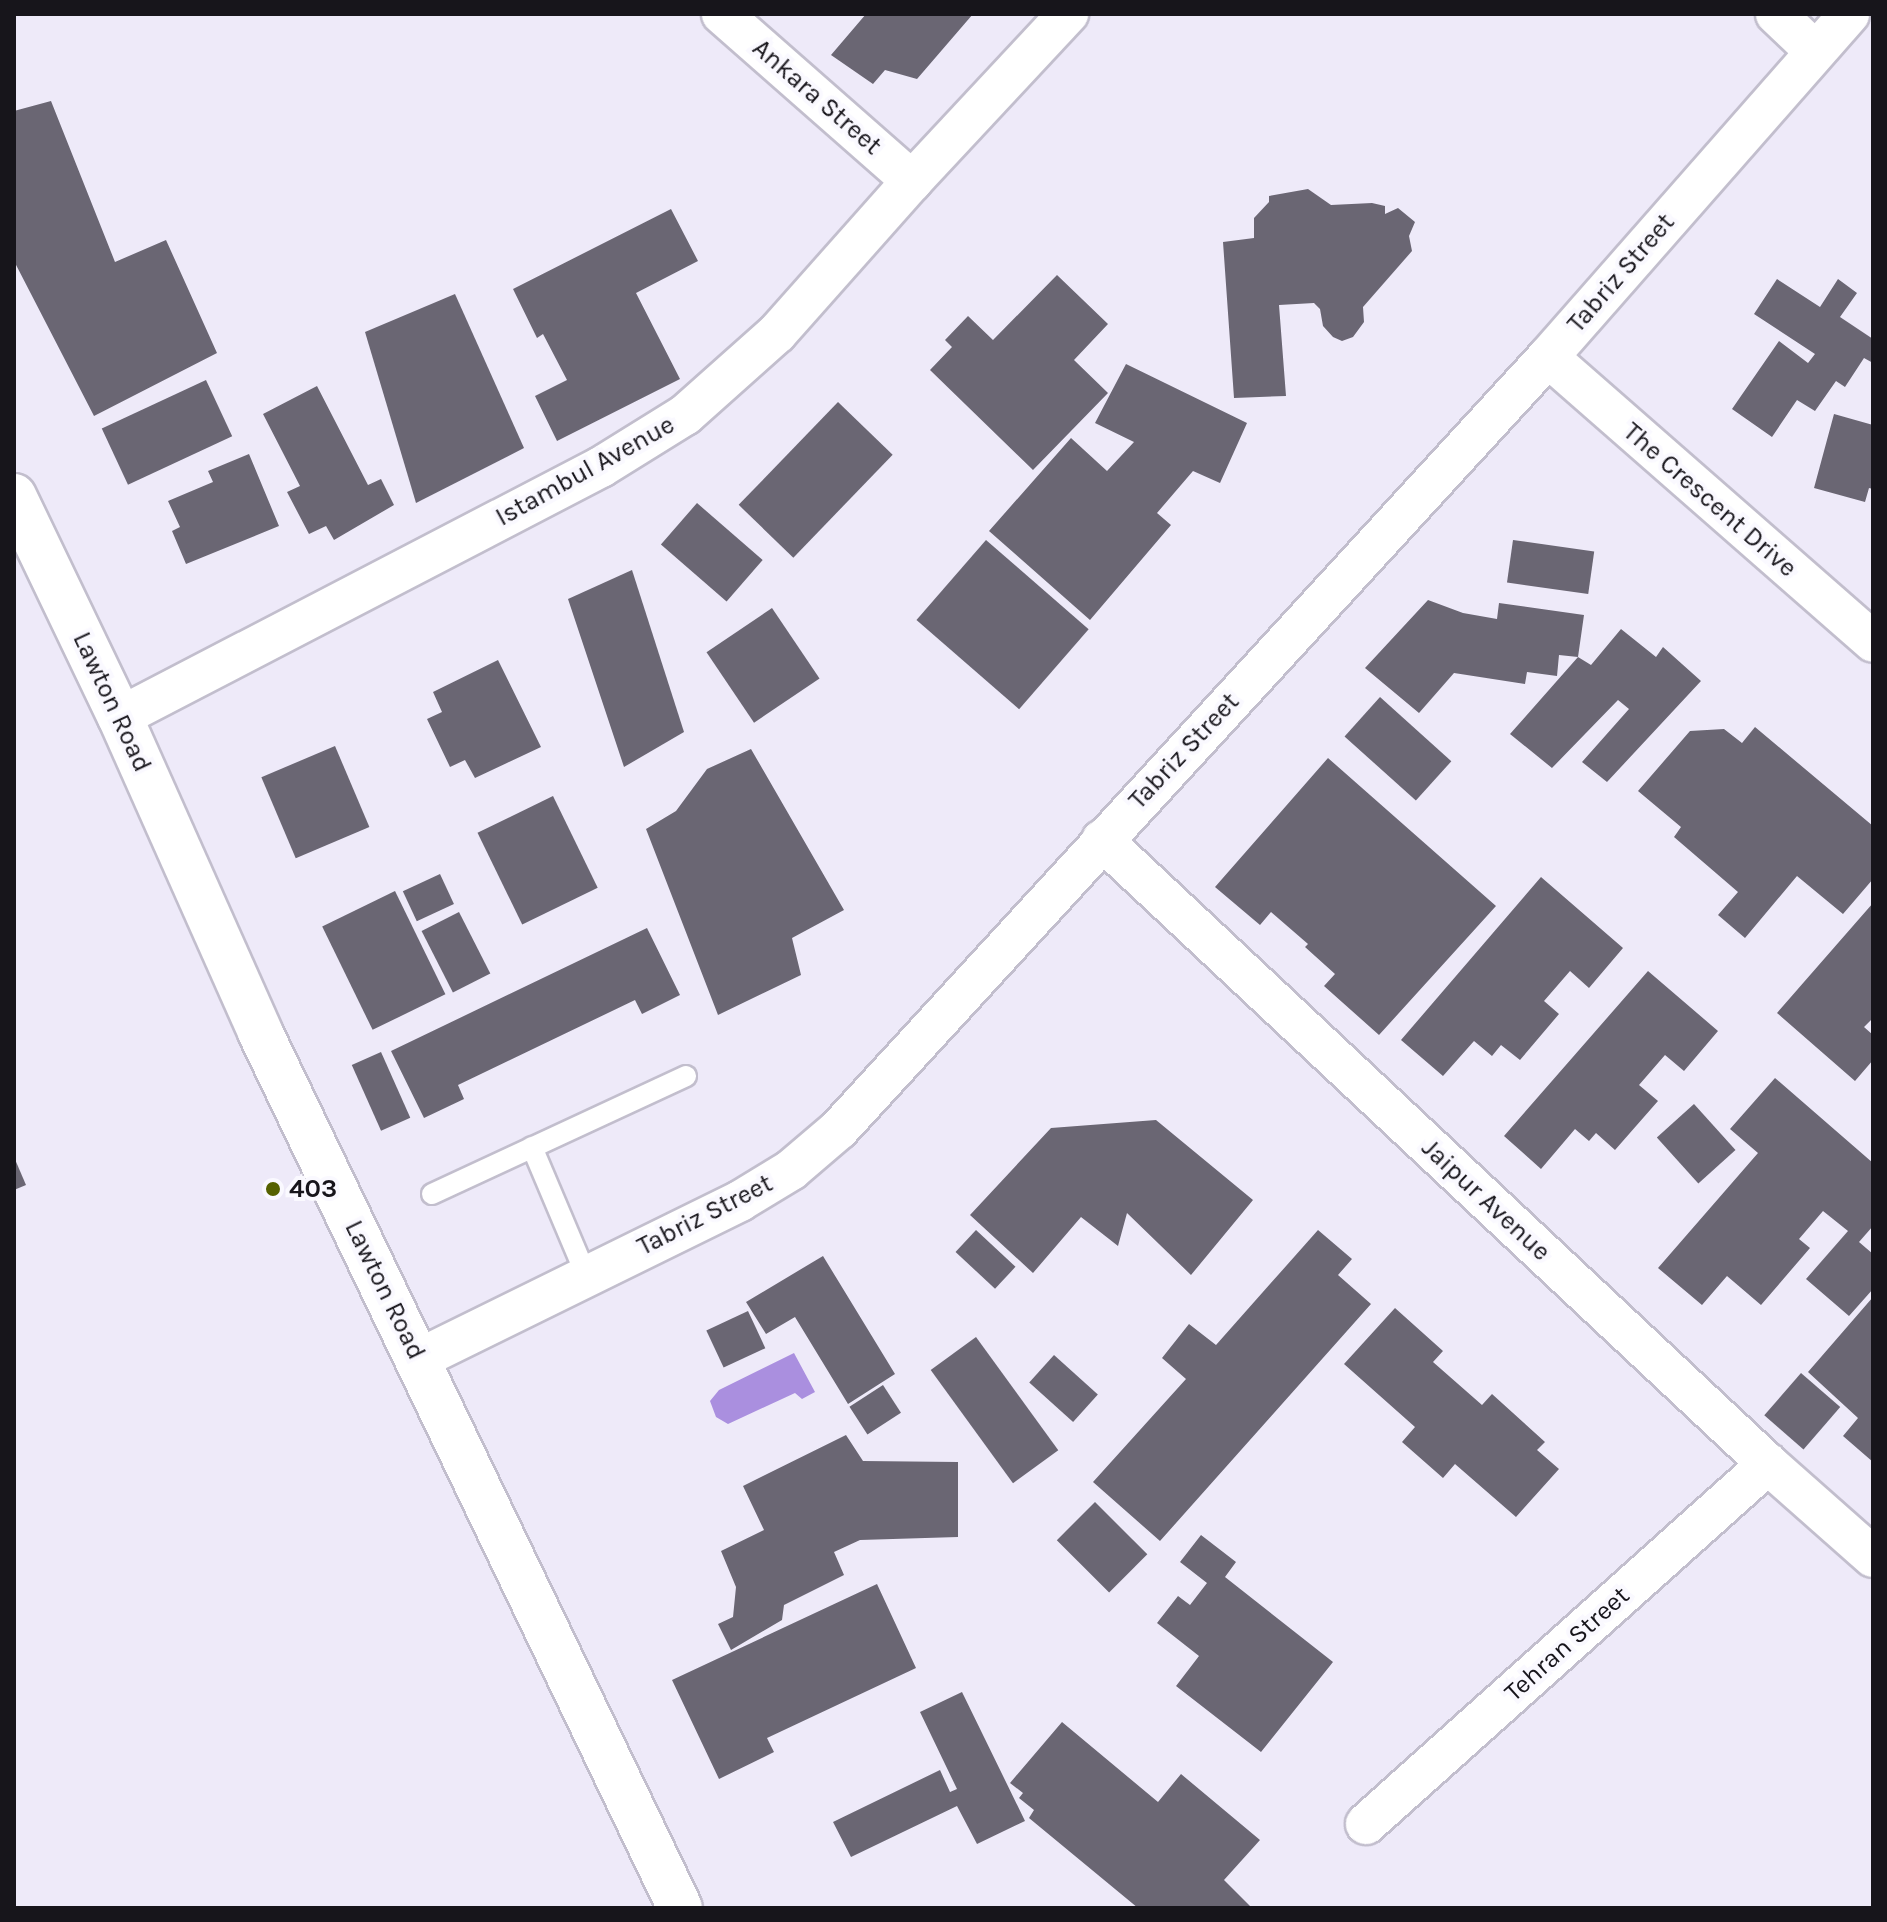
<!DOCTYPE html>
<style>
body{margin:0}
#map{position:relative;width:1887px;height:1922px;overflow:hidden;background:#eeeaf9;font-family:Karla,sans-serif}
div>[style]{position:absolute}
.water>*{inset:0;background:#aa8fdf}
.building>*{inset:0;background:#6a6673;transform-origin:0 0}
.roads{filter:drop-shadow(2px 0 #c2becd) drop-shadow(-2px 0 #c2becd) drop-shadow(0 2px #c2becd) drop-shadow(0 -2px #c2becd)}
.lane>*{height:20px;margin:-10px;padding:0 10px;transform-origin:10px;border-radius:10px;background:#fff}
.street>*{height:40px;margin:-20px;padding:0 20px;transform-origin:20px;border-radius:20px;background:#fff}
.secondary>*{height:44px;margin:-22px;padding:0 22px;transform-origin:22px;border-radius:22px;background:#fff}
.dots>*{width:22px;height:22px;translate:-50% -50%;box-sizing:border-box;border:4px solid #faf9ff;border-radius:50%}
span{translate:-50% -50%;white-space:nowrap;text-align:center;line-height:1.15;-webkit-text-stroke:8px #faf9ff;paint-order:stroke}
.street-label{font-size:26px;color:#17151b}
.poi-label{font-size:26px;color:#17151b;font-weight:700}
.left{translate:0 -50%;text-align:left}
.frame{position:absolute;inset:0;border:16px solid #17151b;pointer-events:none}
</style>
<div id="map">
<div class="water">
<i style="clip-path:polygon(794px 1353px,815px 1392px,802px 1399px,795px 1393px,728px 1424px,716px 1417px,710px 1401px,719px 1390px)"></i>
</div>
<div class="building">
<i style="clip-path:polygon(866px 14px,973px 14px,917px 79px,885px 70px,873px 84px,831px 55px)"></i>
<i style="clip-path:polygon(51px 101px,115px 262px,166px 240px,217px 353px,94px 416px,14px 261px,14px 111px)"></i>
<i style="clip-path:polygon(1308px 189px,1331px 205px,1372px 203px,1385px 206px,1385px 214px,1398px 208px,1415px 222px,1409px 236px,1412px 251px,1363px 307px,1364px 322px,1353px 337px,1342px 341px,1333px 337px,1323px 326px,1320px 309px,1314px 303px,1279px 305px,1286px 396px,1234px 398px,1223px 242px,1254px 238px,1254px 218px,1269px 202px,1269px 196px)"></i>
<i style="clip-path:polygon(671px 209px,698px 261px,636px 293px,680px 379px,557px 441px,535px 396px,567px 380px,543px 334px,537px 338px,513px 289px)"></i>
<i style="clip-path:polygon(1057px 275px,1108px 324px,1074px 360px,1108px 393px,1033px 470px,930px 370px,952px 347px,945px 340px,968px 316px,993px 340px)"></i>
<i style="clip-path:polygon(1777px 279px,1820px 307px,1838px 279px,1857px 293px,1840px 317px,1873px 339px,1873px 363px,1864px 358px,1845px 387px,1836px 381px,1815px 411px,1797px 400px,1772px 437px,1732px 409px,1779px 341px,1808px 363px,1815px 354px,1754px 314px)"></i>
<i style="clip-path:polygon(455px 294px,524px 448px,416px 503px,365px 332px)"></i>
<i style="clip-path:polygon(1126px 364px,1247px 423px,1220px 483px,1193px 471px,1157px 513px,1171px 525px,1090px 620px,989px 531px,1071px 438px,1107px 471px,1134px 442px,1095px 423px)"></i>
<i style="left:206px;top:380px;width:62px;height:115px;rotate:65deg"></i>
<i style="clip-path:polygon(317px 386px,368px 485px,381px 479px,394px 505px,334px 540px,326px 526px,309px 534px,287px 492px,300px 486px,263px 414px)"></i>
<i style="left:838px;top:402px;width:76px;height:143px;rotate:44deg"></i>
<i style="clip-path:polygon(1834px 414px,1873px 425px,1873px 489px,1869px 488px,1865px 502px,1814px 488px)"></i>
<i style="clip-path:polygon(249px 454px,279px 526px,186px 564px,172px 531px,180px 527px,168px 501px,213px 482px,208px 471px)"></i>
<i style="left:697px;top:503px;width:87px;height:55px;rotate:41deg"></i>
<i style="left:986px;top:540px;width:136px;height:106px;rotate:41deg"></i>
<i style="left:1513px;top:540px;width:82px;height:43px;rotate:8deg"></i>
<i style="clip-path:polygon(632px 570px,684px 732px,624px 767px,568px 599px)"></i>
<i style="clip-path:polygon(1428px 600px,1463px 613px,1497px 619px,1499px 603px,1584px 615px,1578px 657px,1591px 665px,1621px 629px,1656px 657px,1663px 647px,1701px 681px,1607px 782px,1582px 762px,1629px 709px,1618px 700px,1552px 768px,1510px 734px,1578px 657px,1559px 655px,1557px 676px,1527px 672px,1525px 684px,1454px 673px,1419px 713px,1365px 668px)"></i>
<i style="left:772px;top:608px;width:85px;height:79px;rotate:56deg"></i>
<i style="clip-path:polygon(498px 660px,541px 747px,475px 778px,465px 760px,450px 767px,427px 719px,442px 712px,433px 692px)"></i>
<i style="left:1380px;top:697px;width:96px;height:53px;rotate:42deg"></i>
<i style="clip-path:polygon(1755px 727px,1873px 826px,1873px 879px,1843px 914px,1797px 876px,1745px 938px,1718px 915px,1738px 892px,1674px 837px,1681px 827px,1638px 791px,1690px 731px,1724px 729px,1742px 743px)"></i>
<i style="left:335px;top:746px;width:88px;height:80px;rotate:67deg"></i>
<i style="clip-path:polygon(751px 749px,844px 910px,792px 938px,801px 975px,718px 1015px,646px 829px,676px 811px,707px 769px)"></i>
<i style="clip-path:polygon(1328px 758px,1496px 906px,1379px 1035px,1324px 986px,1335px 974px,1305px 947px,1308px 944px,1271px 912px,1260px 925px,1215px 887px)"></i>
<i style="left:553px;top:796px;width:102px;height:84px;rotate:64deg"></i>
<i style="left:440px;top:874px;width:33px;height:41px;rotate:65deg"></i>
<i style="clip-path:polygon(1541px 877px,1623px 948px,1589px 988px,1570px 971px,1544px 1001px,1559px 1014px,1520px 1060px,1501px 1045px,1492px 1056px,1474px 1041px,1443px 1076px,1401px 1040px)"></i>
<i style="left:395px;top:891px;width:115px;height:81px;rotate:64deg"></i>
<i style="clip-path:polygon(1873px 903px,1873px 1018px,1864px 1027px,1873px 1035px,1873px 1060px,1855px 1081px,1777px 1013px)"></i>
<i style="left:459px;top:912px;width:69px;height:42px;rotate:63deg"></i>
<i style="clip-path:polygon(647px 928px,680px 995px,642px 1014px,635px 1000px,458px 1085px,464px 1099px,424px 1118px,391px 1051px)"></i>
<i style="clip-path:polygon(1648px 971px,1718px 1031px,1684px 1071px,1665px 1055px,1639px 1085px,1658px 1101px,1615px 1150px,1596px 1133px,1589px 1141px,1575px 1129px,1541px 1169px,1504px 1136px)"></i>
<i style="left:381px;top:1052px;width:72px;height:32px;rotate:66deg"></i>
<i style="clip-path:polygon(1775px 1078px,1873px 1163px,1873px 1226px,1859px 1242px,1873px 1254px,1873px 1289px,1849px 1316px,1806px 1279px,1848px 1231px,1823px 1211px,1799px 1239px,1810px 1248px,1761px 1305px,1727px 1276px,1702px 1305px,1658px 1268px,1758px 1153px,1730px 1129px)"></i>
<i style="left:1694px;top:1104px;width:62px;height:50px;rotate:48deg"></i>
<i style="clip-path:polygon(1156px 1120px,1253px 1200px,1191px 1275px,1127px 1213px,1118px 1246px,1081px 1217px,1033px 1273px,970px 1215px,1051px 1128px)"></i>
<i style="clip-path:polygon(14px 1157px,26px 1185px,14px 1190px)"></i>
<i style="left:976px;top:1230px;width:54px;height:30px;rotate:43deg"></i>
<i style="clip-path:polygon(1318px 1230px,1352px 1259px,1338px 1275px,1371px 1304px,1160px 1541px,1093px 1482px,1186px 1379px,1162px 1358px,1189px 1324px,1216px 1345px)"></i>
<i style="clip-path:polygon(823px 1256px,895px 1374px,848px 1404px,795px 1317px,766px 1334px,746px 1302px)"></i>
<i style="clip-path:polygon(1873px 1297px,1873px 1462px,1843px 1436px,1858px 1418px,1808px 1372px)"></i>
<i style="clip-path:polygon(1395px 1308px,1443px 1351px,1433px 1362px,1482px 1405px,1492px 1394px,1545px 1442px,1537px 1450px,1559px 1469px,1516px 1517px,1455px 1464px,1443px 1478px,1402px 1442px,1415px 1427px,1344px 1364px)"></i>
<i style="left:748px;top:1311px;width:41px;height:46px;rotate:65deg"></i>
<i style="left:976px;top:1337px;width:140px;height:56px;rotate:54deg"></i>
<i style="left:1054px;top:1355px;width:59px;height:37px;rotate:42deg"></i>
<i style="left:1801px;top:1373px;width:52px;height:56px;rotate:41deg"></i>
<i style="left:883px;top:1385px;width:33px;height:40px;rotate:57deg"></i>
<i style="clip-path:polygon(846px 1435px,863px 1461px,958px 1462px,958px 1537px,860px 1540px,834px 1552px,844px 1575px,784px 1605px,782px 1620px,731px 1650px,718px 1624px,733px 1617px,736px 1587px,721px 1551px,764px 1530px,743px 1486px)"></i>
<i style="left:1095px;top:1502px;width:74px;height:54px;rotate:45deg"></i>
<i style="clip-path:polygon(1201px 1535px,1236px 1562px,1225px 1577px,1333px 1662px,1261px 1752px,1176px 1686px,1199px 1656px,1157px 1623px,1178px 1596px,1190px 1605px,1207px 1583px,1180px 1562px)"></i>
<i style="clip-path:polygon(877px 1584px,916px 1668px,767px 1738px,774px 1752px,719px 1779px,672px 1680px)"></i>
<i style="clip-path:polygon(962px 1692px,1025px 1821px,977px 1844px,957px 1806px,851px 1857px,833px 1822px,940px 1770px,950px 1792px,957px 1789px,920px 1712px)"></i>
<i style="clip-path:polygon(1062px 1722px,1158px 1802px,1181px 1774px,1260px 1840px,1224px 1880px,1252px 1908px,1138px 1908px,1029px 1818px,1034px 1810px,1019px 1798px,1023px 1793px,1010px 1783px)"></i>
</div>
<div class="roads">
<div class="lane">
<i style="left:532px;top:1147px;width:139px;rotate:67.1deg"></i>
<i style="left:432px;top:1194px;width:280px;rotate:-24.9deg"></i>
</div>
<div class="street">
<i style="left:722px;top:14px;width:253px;rotate:41.3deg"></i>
<i style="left:1776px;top:14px;width:54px;rotate:43.5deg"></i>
<i style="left:1548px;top:357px;width:432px;rotate:41.2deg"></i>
<i style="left:120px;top:717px;width:542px;rotate:-27.46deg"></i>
<i style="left:601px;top:467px;width:99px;rotate:-31.8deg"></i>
<i style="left:685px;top:415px;width:123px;rotate:-41.7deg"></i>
<i style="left:777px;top:333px;width:203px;rotate:-48.4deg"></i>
<i style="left:912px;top:181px;width:229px;rotate:-47deg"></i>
<i style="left:1102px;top:840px;width:913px;rotate:43.14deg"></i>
<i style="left:1768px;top:1464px;width:140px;rotate:41.5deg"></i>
<i style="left:419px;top:1359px;width:358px;rotate:-26.2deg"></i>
<i style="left:740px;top:1201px;width:60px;rotate:-31.3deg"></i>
<i style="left:791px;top:1170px;width:63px;rotate:-40.5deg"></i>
<i style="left:839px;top:1129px;width:1048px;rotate:-47.44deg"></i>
<i style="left:1548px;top:357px;width:456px;rotate:-48.7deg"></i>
<i style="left:1366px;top:1824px;width:540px;rotate:-41.85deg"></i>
</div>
<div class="secondary">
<i style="left:14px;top:496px;width:245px;rotate:64.4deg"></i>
<i style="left:120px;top:717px;width:345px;rotate:66deg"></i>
<i style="left:260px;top:1032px;width:971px;rotate:64.38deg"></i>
</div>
</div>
<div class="dots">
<i style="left:273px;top:1189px;background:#556100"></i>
</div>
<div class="street-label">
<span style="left:817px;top:97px;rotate:41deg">Ankara Street</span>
<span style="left:1621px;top:273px;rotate:-49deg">Tabriz Street</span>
<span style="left:585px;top:471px;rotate:-29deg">Istambul Avenue</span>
<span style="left:1710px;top:500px;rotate:41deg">The Crescent Drive</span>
<span style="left:112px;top:702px;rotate:65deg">Lawton Road</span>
<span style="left:1184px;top:751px;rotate:-47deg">Tabriz Street</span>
<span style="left:1486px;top:1200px;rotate:43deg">Jaipur Avenue</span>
<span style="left:705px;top:1215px;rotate:-27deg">Tabriz Street</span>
<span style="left:385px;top:1290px;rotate:64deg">Lawton Road</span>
<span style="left:1567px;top:1644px;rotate:-42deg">Tehran Street</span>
</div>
<div class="poi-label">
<span class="left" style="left:289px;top:1189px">403</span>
</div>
<div class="frame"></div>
</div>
